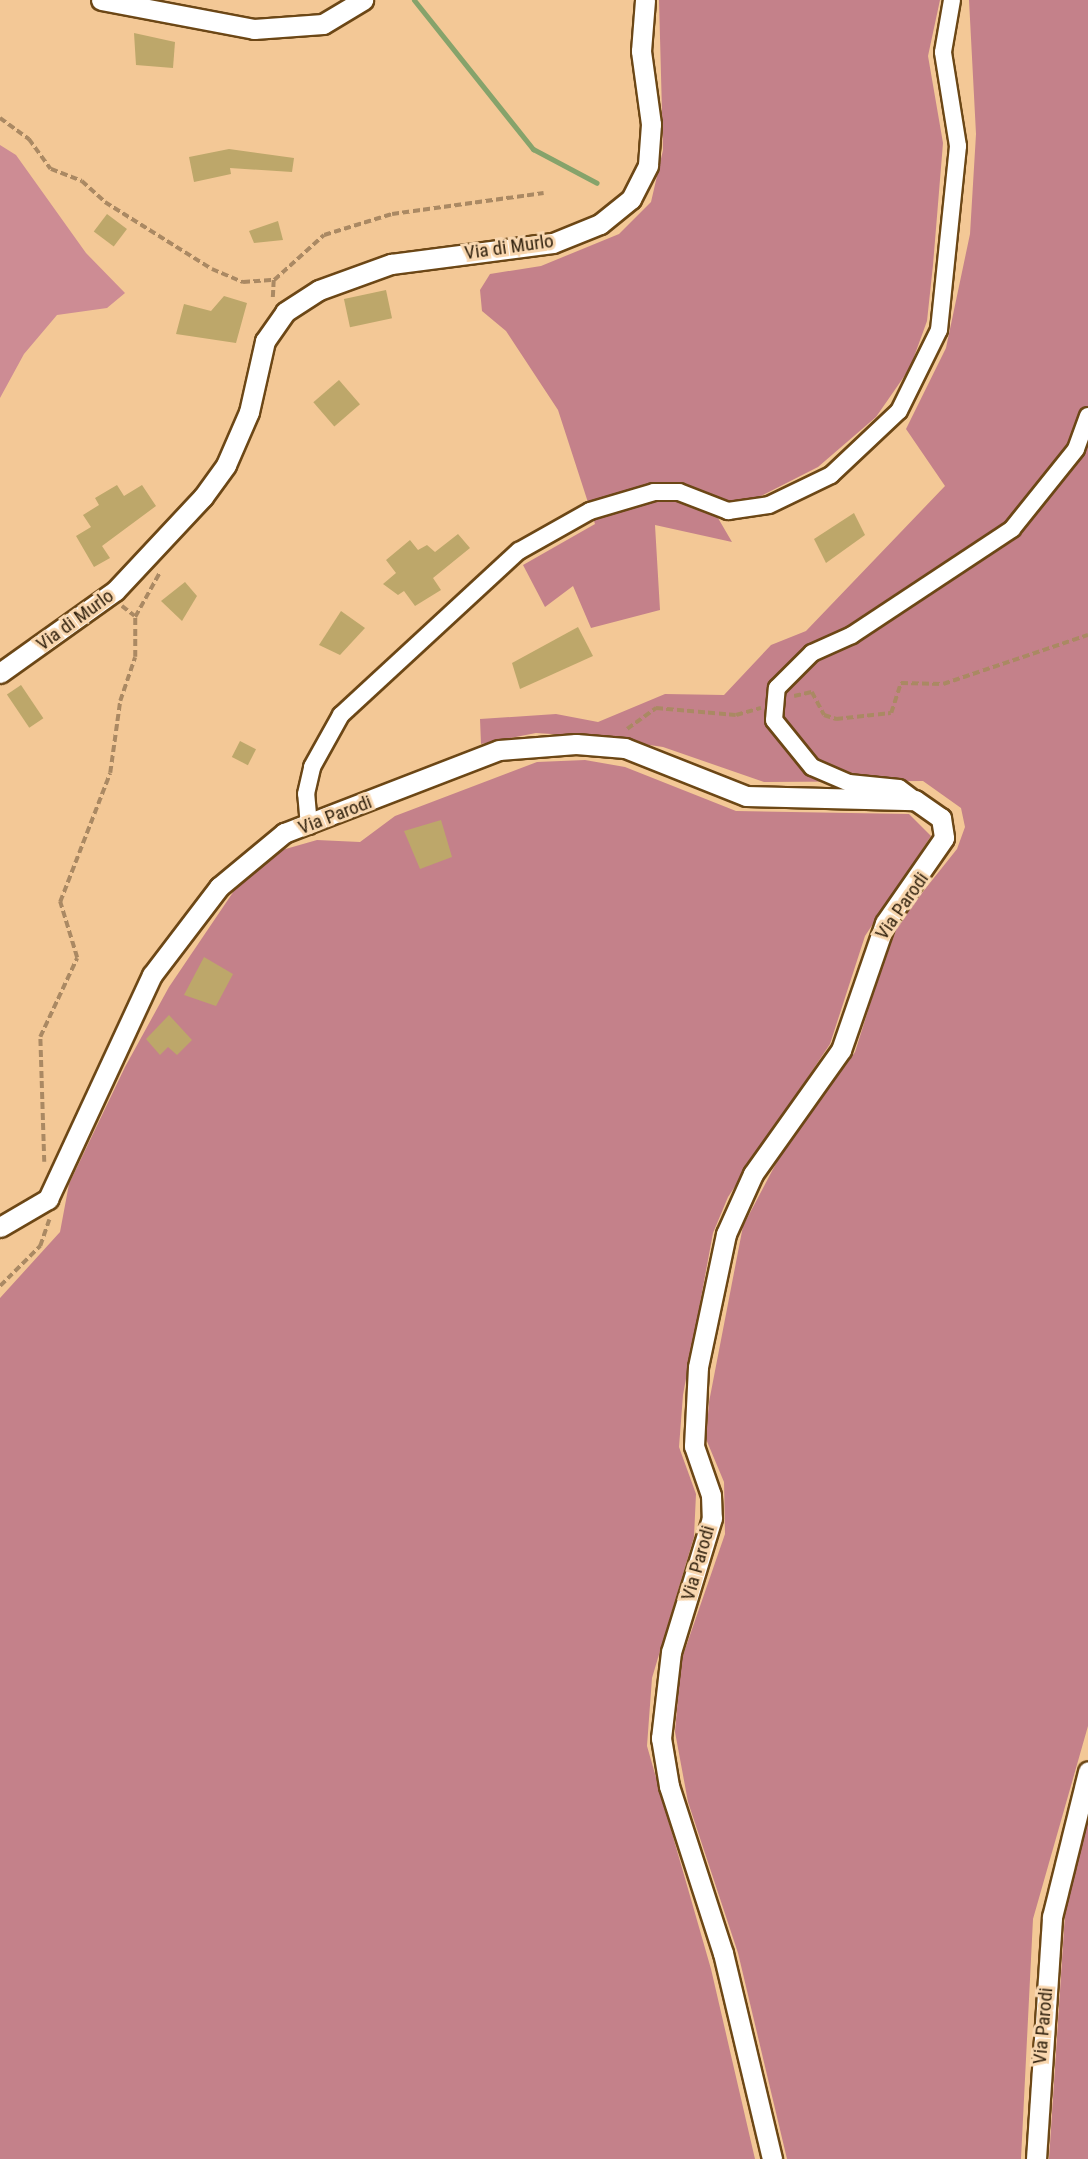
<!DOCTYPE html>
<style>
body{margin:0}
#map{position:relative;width:1088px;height:2159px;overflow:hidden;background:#f3c896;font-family:"Roboto Condensed",sans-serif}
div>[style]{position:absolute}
.green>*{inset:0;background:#cd8c94}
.forest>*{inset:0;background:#c4818a}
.stream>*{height:5px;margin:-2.5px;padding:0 2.5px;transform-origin:2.5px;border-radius:2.5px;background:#86a36b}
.building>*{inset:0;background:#bda76a;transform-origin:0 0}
.path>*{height:3.5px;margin-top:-1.75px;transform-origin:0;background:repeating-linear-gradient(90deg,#aa8963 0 7px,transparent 0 10.5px)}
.roads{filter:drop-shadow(2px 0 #6c4716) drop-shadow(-2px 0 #6c4716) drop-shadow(0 2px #6c4716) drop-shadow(0 -2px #6c4716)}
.minor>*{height:16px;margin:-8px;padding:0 8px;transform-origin:8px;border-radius:8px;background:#fff}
.tertiary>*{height:19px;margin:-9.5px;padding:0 9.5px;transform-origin:9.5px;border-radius:9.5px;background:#fff}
span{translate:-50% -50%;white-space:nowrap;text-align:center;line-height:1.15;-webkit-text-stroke:6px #f9d7af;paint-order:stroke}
.street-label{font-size:19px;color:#33230f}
</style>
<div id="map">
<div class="green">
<i style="clip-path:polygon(0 145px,16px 155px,86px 253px,125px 293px,107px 308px,57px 315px,24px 354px,0 398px)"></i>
</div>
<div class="forest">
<i style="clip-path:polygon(659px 0,940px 0,928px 56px,943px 143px,933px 265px,927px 321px,910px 368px,876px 417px,818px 467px,718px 518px,732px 542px,655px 525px,660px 610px,591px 628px,573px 586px,545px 607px,523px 565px,595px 524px,558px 410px,506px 331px,482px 311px,480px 290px,490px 274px,541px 266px,619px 234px,651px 202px,663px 150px)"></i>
<i style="clip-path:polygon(969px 0,1088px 0,1088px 1726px,1033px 1919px,1021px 2159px,787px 2159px,738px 1953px,688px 1802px,675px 1732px,681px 1661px,725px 1534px,724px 1482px,706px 1439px,709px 1402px,743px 1226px,782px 1152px,855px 1052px,894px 928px,957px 849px,965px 827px,961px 808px,923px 781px,764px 782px,663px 747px,595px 737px,536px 733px,481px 744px,480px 719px,556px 714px,598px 722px,665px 694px,724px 695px,771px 645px,806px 631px,945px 486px,906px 429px,946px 348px,970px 234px,976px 134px)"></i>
<i style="clip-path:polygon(585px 760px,625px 767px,736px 811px,909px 814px,931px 836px,865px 936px,830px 1044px,728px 1197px,713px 1233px,683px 1395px,679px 1447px,696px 1494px,694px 1537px,652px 1678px,647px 1746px,711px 1969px,755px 2159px,0 2159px,0 1298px,60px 1232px,69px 1184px,125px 1067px,169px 987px,244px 876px,275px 852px,317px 840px,360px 842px,395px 816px,537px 762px)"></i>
<i style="clip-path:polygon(1088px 1815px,1088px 2159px,1049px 2159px,1065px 1914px)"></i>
</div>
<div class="stream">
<i style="left:414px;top:0;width:191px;rotate:51.4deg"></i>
<i style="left:533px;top:149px;width:72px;rotate:28deg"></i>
</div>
<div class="building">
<i style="clip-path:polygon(134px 33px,175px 42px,173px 68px,136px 65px)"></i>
<i style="clip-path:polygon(229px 149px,294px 158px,292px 172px,230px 168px,231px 174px,194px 182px,189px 157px)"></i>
<i style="left:107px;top:214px;width:25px;height:22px;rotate:37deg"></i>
<i style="clip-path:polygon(278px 221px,283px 240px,254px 243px,249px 231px)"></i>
<i style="left:386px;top:290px;width:29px;height:43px;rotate:78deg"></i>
<i style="clip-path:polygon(224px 296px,247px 303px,236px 343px,176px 334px,184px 304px,211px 311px)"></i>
<i style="left:339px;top:380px;width:32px;height:34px;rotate:49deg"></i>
<i style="clip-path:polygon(117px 485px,124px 496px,142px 485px,156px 506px,102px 546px,110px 558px,94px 567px,76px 536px,91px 527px,83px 515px,99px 505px,95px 498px)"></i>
<i style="clip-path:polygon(854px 513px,865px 535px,826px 563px,814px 539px)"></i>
<i style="clip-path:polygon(458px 534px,470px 548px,433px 578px,441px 590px,415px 606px,404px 591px,398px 595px,383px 584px,396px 573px,386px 560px,410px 540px,418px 550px,427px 545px,435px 552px)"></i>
<i style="clip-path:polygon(185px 582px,197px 596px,182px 621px,161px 601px)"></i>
<i style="clip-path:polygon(341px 611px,365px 628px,340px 655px,319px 645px)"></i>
<i style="clip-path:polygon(578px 627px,593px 656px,520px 689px,512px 663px)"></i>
<i style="left:21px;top:685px;width:40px;height:17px;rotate:56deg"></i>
<i style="left:240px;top:741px;width:18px;height:18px;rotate:27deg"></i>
<i style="clip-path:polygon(441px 820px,452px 857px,420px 869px,404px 831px)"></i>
<i style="clip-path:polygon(204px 957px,233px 974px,216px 1006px,184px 995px)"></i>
<i style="clip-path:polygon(169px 1015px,192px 1040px,177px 1055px,168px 1047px,160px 1055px,146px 1039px)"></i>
</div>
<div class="path">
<i style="left:0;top:118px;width:36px;rotate:36deg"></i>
<i style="left:29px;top:139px;width:37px;rotate:54deg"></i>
<i style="left:51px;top:169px;width:33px;rotate:21deg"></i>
<i style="left:82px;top:181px;width:31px;rotate:42deg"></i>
<i style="left:105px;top:202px;width:126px;rotate:32.1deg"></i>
<i style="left:212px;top:269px;width:34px;rotate:23deg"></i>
<i style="left:243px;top:282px;width:31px;rotate:-4deg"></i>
<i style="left:274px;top:280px;width:18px;rotate:93deg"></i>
<i style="left:274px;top:280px;width:67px;rotate:-42deg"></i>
<i style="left:324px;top:235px;width:71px;rotate:-17.2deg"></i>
<i style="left:392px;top:214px;width:153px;rotate:-7.9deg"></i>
<i style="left:122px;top:606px;width:16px;rotate:38deg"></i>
<i style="left:794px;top:696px;width:18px;rotate:-13deg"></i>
<i style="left:812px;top:692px;width:26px;rotate:62deg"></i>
<i style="left:824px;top:715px;width:13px;rotate:18deg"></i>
<i style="left:836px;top:719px;width:55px;rotate:-6.2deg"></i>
<i style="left:891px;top:713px;width:32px;rotate:-72deg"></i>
<i style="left:901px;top:683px;width:42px;rotate:1.4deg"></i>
<i style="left:943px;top:684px;width:153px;rotate:-18.7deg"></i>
<i style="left:627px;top:729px;width:36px;rotate:-36deg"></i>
<i style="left:656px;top:708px;width:80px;rotate:5deg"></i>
<i style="left:736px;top:715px;width:26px;rotate:-16deg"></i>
<i style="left:44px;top:1162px;width:125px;rotate:-91.8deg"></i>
<i style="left:40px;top:1037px;width:87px;rotate:-64.9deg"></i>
<i style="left:77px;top:958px;width:59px;rotate:-106.9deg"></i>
<i style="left:60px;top:902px;width:138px;rotate:-68.8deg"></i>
<i style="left:110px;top:773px;width:73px;rotate:-82.1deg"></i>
<i style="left:120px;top:701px;width:46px;rotate:-71.2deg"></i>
<i style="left:135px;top:657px;width:40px;rotate:-90deg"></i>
<i style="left:135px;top:617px;width:51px;rotate:-60.9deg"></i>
<i style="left:0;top:1286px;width:57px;rotate:-45deg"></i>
<i style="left:40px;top:1246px;width:28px;rotate:-71deg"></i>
</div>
<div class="roads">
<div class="minor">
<i style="left:915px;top:800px;width:20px;rotate:-143deg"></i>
<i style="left:899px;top:788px;width:50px;rotate:-174.3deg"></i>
<i style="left:849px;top:783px;width:40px;rotate:-156.6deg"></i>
<i style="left:812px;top:767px;width:60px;rotate:-129deg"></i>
<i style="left:774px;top:720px;width:32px;rotate:-85deg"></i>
<i style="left:777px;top:688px;width:49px;rotate:-45deg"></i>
<i style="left:812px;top:653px;width:44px;rotate:-24.2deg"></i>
<i style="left:852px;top:635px;width:192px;rotate:-33.5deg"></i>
<i style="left:1012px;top:529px;width:102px;rotate:-51.3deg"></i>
<i style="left:1076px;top:449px;width:35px;rotate:-70deg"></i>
<i style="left:309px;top:826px;width:32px;rotate:-95deg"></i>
<i style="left:306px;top:794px;width:28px;rotate:-77deg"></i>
<i style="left:312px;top:767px;width:60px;rotate:-60.9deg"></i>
<i style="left:341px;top:715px;width:242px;rotate:-42.7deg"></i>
<i style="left:519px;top:551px;width:81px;rotate:-29.4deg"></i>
<i style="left:590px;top:511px;width:67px;rotate:-16.5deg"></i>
<i style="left:654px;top:492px;width:25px"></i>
<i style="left:679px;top:492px;width:53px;rotate:21.2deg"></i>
<i style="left:728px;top:511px;width:41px;rotate:-8.3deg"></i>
<i style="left:769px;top:505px;width:69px;rotate:-25.8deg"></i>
<i style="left:831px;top:475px;width:93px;rotate:-43.3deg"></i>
<i style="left:899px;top:411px;width:90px;rotate:-63.7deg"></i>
<i style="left:939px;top:330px;width:185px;rotate:-84.1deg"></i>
<i style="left:958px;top:146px;width:95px;rotate:-99.1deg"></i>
<i style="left:943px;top:52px;width:53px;rotate:-80.2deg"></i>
</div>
<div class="tertiary">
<i style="left:101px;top:0;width:156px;rotate:10.7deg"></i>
<i style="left:254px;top:29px;width:69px;rotate:-4.1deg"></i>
<i style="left:323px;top:24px;width:47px;rotate:-31deg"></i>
<i style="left:0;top:673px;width:141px;rotate:-35.5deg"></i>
<i style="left:115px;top:591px;width:129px;rotate:-46.9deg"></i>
<i style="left:203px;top:497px;width:39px;rotate:-54deg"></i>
<i style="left:226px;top:465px;width:58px;rotate:-66.5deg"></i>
<i style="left:249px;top:412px;width:73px;rotate:-77.3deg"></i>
<i style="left:265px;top:341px;width:35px;rotate:-55deg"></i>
<i style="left:285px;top:312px;width:40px;rotate:-32.9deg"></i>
<i style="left:319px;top:290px;width:77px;rotate:-19.9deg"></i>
<i style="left:391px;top:264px;width:163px;rotate:-7.4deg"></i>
<i style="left:553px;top:243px;width:51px;rotate:-22deg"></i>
<i style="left:600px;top:224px;width:40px;rotate:-39deg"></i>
<i style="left:631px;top:199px;width:38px;rotate:-63deg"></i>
<i style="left:648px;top:165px;width:41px;rotate:-85.8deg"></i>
<i style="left:651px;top:124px;width:74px;rotate:-97.8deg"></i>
<i style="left:641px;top:51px;width:51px;rotate:-85.5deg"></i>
<i style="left:0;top:1227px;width:56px;rotate:-30.3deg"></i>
<i style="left:48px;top:1199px;width:247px;rotate:-65.1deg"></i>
<i style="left:152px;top:975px;width:111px;rotate:-52.7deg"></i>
<i style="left:219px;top:887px;width:85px;rotate:-39.7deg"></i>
<i style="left:284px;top:833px;width:230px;rotate:-21.1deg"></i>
<i style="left:499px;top:750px;width:77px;rotate:-4.5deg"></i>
<i style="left:576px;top:744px;width:49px;rotate:4.7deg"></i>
<i style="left:625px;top:748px;width:130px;rotate:21.6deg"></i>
<i style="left:746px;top:796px;width:169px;rotate:1.4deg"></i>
<i style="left:915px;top:800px;width:32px;rotate:35deg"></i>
<i style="left:941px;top:818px;width:20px;rotate:81deg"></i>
<i style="left:944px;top:838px;width:103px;rotate:124.8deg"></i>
<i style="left:885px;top:923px;width:134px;rotate:109.1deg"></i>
<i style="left:841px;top:1050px;width:152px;rotate:125.4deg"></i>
<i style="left:753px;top:1174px;width:66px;rotate:114.2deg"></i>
<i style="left:726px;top:1234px;width:136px;rotate:101.9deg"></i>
<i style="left:698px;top:1367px;width:79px;rotate:92.9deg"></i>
<i style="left:694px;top:1446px;width:52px;rotate:70.9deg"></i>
<i style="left:711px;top:1495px;width:23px;rotate:88deg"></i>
<i style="left:712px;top:1518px;width:140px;rotate:107deg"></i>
<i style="left:671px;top:1652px;width:87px;rotate:96.6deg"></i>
<i style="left:661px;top:1738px;width:49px;rotate:80.5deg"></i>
<i style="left:669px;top:1786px;width:176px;rotate:72.1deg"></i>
<i style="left:723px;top:1953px;width:212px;rotate:76.6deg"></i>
<i style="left:1036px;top:2159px;width:243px;rotate:-86.2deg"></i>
<i style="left:1052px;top:1917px;width:150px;rotate:-76.1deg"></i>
</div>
</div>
<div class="street-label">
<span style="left:509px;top:247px;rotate:-8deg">Via di Murlo</span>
<span style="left:75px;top:620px;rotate:-36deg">Via di Murlo</span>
<span style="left:335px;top:815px;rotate:-21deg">Via Parodi</span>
<span style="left:902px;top:906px;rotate:-55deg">Via Parodi</span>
<span style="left:698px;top:1563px;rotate:-74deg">Via Parodi</span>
<span style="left:1043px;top:2026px;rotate:-85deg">Via Parodi</span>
</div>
</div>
